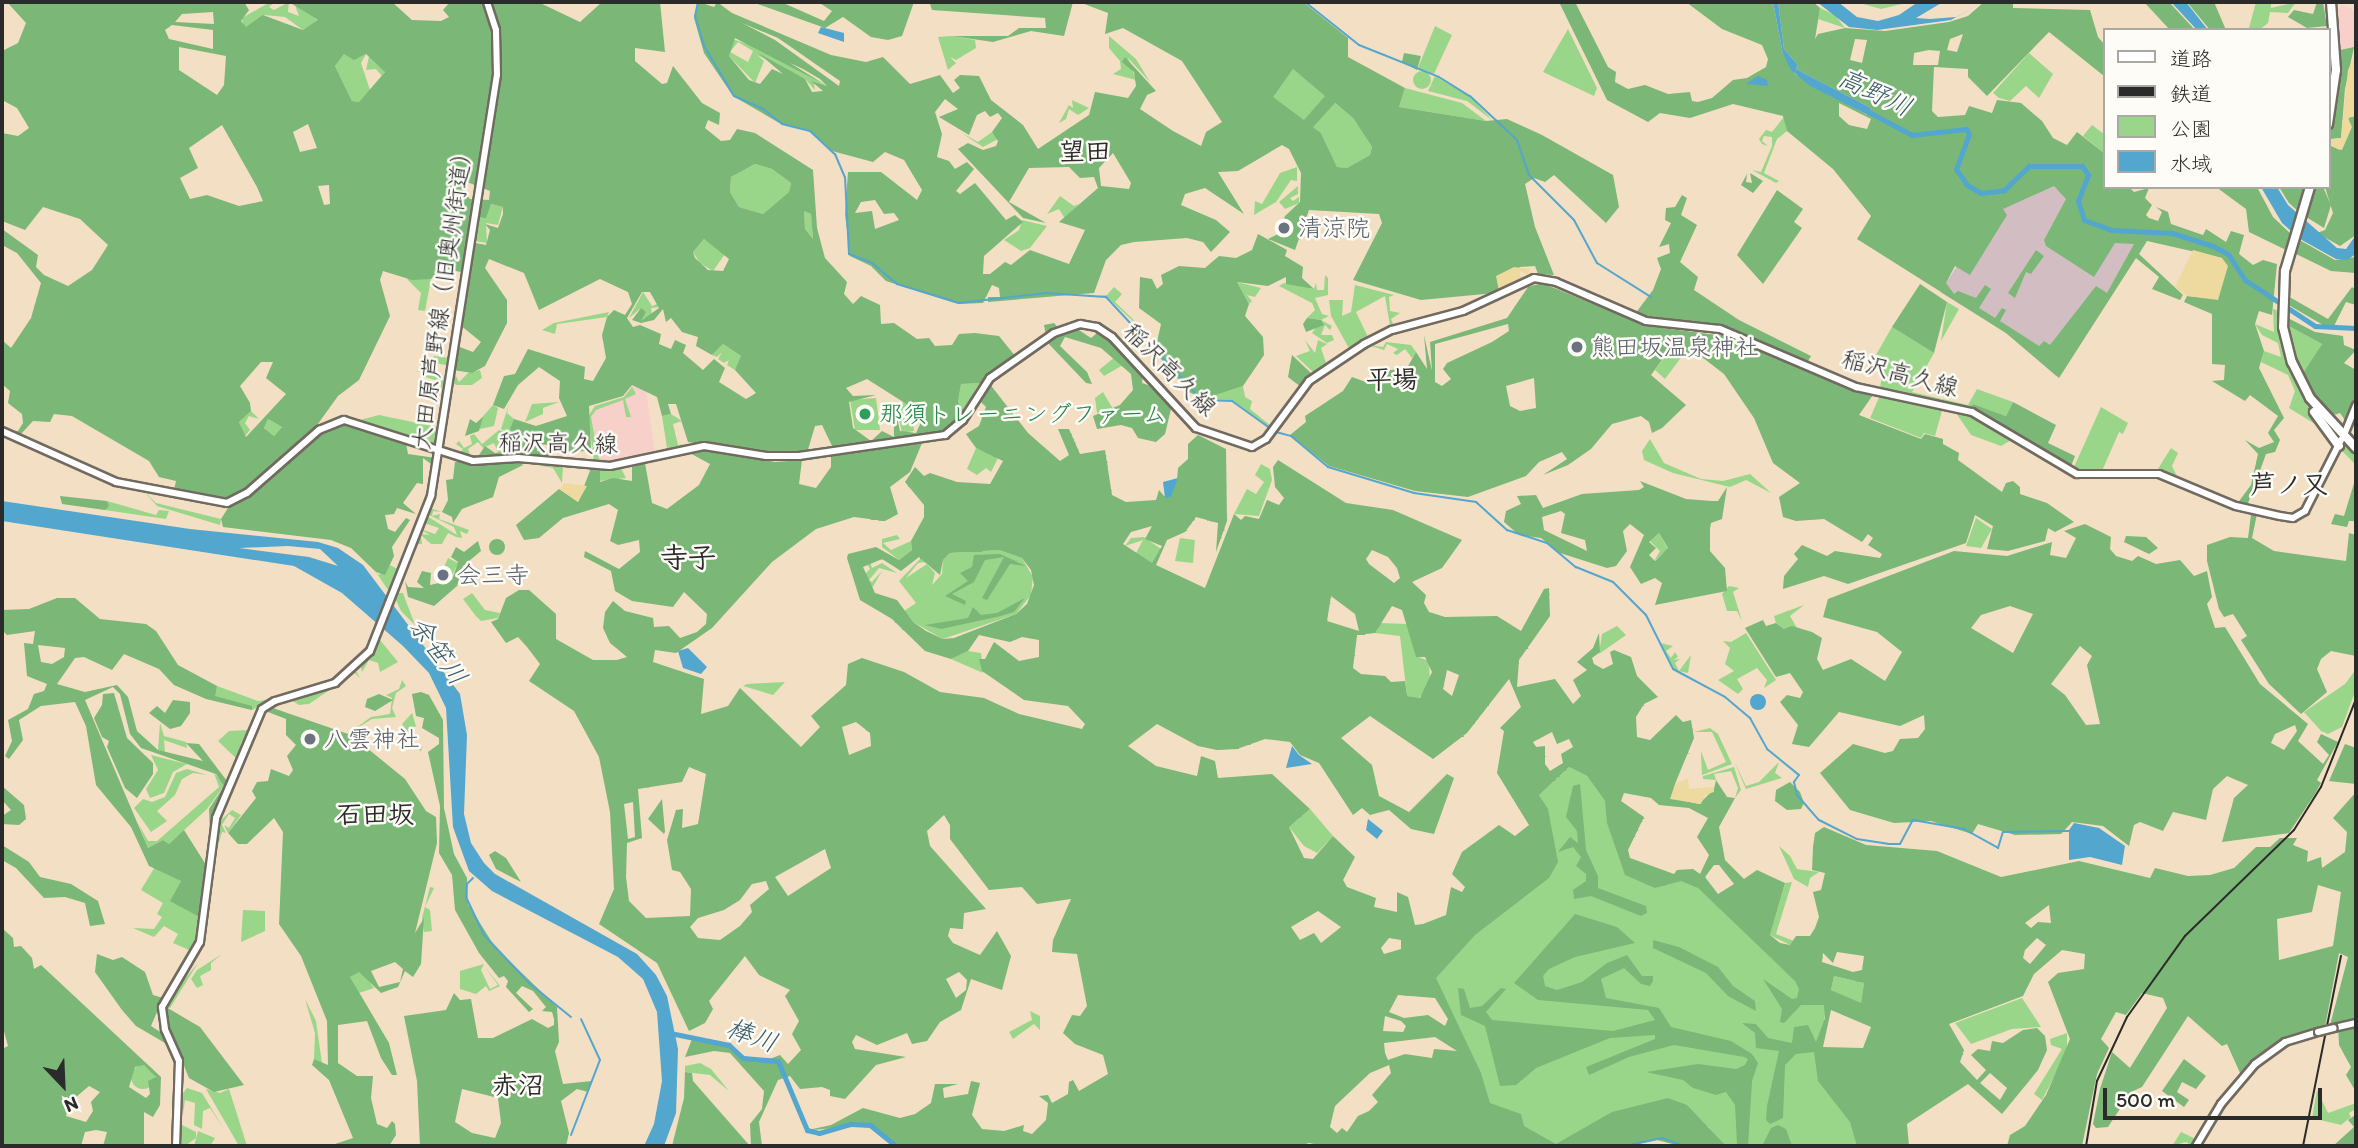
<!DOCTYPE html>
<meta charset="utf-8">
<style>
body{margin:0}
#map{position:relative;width:2358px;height:1148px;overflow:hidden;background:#f3dfc3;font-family:Itim,"Klee One",sans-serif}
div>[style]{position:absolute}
.built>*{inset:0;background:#f7d0ca}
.industrial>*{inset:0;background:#d2bec2}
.green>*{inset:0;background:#9ad68a}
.round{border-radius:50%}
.forest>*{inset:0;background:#7bb776}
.sand>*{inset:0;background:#eeda9e}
.water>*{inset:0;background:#53a6ce}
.stream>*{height:2px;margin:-1px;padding:0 1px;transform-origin:1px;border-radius:1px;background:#53a6ce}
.river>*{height:5px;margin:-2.5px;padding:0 2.5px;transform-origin:2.5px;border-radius:2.5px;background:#53a6ce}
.roads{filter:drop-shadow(2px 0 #716a60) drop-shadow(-2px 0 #716a60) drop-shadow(0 2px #716a60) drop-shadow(0 -2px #716a60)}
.major>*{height:6px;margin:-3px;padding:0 3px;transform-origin:3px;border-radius:3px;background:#fff}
.highway>*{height:8px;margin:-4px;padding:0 4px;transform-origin:4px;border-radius:4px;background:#fff}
.rail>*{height:2px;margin:-1px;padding:0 1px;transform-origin:1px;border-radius:1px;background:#2b2b2b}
.bridges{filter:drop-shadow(2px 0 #716a60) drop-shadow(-2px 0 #716a60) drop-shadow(0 2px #716a60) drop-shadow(0 -2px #716a60)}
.major-bridge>*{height:6px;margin:-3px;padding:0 3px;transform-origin:3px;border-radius:3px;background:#fff}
.dots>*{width:19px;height:19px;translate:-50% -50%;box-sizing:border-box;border:4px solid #fdfcf7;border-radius:50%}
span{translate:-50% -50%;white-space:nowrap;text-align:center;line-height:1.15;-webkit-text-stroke:5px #fdfcf7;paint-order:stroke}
.worship-label{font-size:24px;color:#5b616d}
.left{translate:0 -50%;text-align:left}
.street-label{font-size:24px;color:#2b2b2b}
.leisure-label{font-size:24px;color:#27864d}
.water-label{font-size:26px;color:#3b5c6c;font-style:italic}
.neighbourhood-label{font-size:26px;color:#2b2b2b;font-weight:700}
.quarter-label{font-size:28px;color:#2b2b2b;font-weight:700}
.frame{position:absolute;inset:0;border:4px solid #2b2b2b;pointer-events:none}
.legend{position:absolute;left:2103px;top:28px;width:228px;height:161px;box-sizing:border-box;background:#fdfcf7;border:2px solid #a9a8a5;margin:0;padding:9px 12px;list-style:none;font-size:21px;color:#2b2b2b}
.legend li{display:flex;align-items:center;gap:14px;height:35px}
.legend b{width:35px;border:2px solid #a9a8a5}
.north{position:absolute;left:28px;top:1050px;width:70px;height:70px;-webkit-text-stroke:5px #fdfcf7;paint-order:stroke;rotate:157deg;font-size:19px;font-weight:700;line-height:28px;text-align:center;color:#2b2b2b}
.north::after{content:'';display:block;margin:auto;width:24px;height:32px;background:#2b2b2b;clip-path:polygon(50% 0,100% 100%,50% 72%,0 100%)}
.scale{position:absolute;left:2103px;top:1088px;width:219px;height:32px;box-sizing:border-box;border:4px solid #2b2b2b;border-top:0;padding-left:9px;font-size:21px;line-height:24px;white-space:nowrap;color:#2b2b2b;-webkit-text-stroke:5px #fdfcf7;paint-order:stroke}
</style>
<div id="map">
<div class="built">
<i style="clip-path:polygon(2342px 5px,2354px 10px,2354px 47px,2341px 49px,2337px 12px)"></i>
<i style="clip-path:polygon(632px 385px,646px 390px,655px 453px,594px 463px,587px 417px,594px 406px,623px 397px)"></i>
</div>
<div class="industrial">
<i style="clip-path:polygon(2060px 185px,2112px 239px,2135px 243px,2133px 256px,2056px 376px,2006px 333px,1940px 292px,1994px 209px,2047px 186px)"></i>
</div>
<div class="green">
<i style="clip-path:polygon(270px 2px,275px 2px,269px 7px,274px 10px,289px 2px,288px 12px,299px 16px,295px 5px,319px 21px,303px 30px,285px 17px,264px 15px,249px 28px,243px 26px,242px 18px)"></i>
<i style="clip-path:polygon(1856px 2px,1910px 2px,1881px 9px)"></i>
<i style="clip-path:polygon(2256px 2px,2271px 3px,2271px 8px,2296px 2px,2288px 13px,2270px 12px,2268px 23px,2259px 30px,2240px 30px,2249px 28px)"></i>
<i style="clip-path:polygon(1820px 8px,1835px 15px,1845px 28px,1818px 19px)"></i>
<i style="clip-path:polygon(1435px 26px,1452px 35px,1434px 74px,1418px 68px)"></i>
<i style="clip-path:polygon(1568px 29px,1597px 88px,1594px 96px,1543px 72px)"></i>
<i style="clip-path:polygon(952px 36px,975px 40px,976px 48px,956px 60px,950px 57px,956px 63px,948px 70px,938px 37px)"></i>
<i style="clip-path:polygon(1109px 36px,1136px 59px,1150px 82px,1128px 58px,1136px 80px,1113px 74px,1121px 69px,1120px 61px,1109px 48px)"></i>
<i style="clip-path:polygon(evenodd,732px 39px,764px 49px,827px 86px,814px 83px,815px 90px,805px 79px,757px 55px,764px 61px,755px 83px,729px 56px,732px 39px,738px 42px,753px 51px,748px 62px,730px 52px,738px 42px)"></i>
<i style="clip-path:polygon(2029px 53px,2053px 74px,2039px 98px,2026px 86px,2010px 101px,1999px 98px,1993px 93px)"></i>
<i style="clip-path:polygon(344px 54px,358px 58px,366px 54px,361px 63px,370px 90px,359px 102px,352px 101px,335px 66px)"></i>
<i style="clip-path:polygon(369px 56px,385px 71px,382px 76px,376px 69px,366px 70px)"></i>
<i style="clip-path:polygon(1293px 69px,1353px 118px,1372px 147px,1370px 155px,1347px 168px,1337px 167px,1321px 133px,1272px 97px)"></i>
<i class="round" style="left:1413px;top:71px;width:18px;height:18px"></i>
<i style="clip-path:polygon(1435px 76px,1470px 96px,1492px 120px,1467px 101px,1428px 91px)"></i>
<i style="clip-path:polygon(1405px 88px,1462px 103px,1486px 121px,1399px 107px)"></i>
<i style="clip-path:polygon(1072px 100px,1089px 108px,1078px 115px,1069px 109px,1066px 119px,1059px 123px,1069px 105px,1073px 108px)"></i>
<i style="clip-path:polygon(1784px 117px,1787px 131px,1777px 139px,1764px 173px,1779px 181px,1776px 183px,1752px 170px,1761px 172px,1772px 146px,1772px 137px,1764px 136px,1762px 141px,1768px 146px,1762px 144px,1759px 139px,1766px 130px,1772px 132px)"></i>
<i style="clip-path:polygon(2092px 125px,2104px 134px,2104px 153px,2083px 136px)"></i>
<i style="clip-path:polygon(960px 132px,978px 142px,992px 132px,998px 139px,983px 147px)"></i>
<i style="clip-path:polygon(755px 164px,772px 169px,791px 183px,789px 192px,763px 214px,739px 207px,730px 192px,731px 177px)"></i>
<i style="clip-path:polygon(1297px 167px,1297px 181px,1291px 180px,1276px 202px,1254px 215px,1255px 201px,1262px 204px,1280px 173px)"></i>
<i style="clip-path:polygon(1298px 186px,1298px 194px,1290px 198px,1293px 201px,1299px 197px,1299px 203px,1285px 209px,1279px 202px)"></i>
<i style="clip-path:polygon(1060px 196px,1074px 206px,1079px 204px,1065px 219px,1059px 209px,1047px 214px)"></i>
<i style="clip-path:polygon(490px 204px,503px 207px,498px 225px,486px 223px,487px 243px,469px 240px,477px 217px)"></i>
<i style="clip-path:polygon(804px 211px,811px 214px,813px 239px,805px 229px)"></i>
<i style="clip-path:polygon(1022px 220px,1047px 226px,1030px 248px,1021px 251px,1004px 240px,1019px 230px)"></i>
<i style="clip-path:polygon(704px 239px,725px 254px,713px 271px,700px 263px,693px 252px)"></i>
<i style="clip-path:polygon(1325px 275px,1328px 278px,1328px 295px,1315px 298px,1322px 314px,1329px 316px,1321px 320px,1332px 326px,1330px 330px,1325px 325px,1321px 335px,1332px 335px,1334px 340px,1327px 343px,1312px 333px,1321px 320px,1307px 318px,1315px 310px,1312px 303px,1279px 286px,1284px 283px,1314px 289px,1316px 283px,1317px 290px,1324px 290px)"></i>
<i style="clip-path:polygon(407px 279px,431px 279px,425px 311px,418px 310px,421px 293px)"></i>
<i style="clip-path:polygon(1237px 282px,1261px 288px,1255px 297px,1247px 295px,1252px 301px,1249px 304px)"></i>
<i style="clip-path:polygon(evenodd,1355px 285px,1394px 295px,1389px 297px,1390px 311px,1400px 313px,1391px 319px,1393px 324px,1402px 323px,1350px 350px,1331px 316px,1329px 300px,1343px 300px,1342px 316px,1351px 312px,1355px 285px,1385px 296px,1390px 326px,1368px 337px,1356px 312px,1385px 296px)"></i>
<i style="clip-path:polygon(1114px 287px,1122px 294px,1115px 302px,1144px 330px,1142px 336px,1134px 322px,1108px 298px,1098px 296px,1107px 295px)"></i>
<i style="clip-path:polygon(643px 292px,652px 306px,657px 304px,660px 307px,651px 308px,652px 314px,641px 321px,639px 317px,646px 313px,640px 309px,629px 318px)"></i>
<i style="clip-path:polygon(1947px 302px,1959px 309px,1941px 341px)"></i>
<i style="clip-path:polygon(2273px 309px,2279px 311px,2281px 329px,2306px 396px,2356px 451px,2356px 465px,2315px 424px,2289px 408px,2295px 391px,2288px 375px,2261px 362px,2264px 351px,2281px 357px,2278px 343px,2262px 335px,2255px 324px,2274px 332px)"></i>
<i style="clip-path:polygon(609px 312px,607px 317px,557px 324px,555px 334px,542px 330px,554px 323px)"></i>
<i style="clip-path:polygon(2285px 324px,2322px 344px,2301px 376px,2295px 362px)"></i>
<i style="clip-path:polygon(1892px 327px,1934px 353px,1912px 392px,1968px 405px,1977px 389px,2013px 402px,2006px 416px,1973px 404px,1969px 410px,1880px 388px,1883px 369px,1872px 362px)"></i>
<i style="clip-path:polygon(1305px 340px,1315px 353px,1318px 340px,1327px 344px,1321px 348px,1327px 366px,1315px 374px,1296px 356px,1310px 351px)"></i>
<i style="clip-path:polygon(1386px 342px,1411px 345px,1416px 352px,1412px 358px,1405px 349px,1397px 355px,1393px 353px,1398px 349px,1387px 344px,1384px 350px,1368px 345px,1383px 347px)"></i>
<i style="clip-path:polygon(723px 344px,742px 357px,735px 370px,727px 365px,729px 360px,724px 363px,718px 359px,722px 352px,717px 357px,712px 355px)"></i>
<i style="clip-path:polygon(1683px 355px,1665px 379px,1655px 370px,1665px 357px)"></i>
<i style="clip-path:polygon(434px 356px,449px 358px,446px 365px,434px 363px,435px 372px,444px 375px,415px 371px,429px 371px)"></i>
<i style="clip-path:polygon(1115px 357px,1123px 365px,1104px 376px,1099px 370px)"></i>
<i style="clip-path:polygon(453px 370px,459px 382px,468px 373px,480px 370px,482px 378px,472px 385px,457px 385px,450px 382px)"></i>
<i style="clip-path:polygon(420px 375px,447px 377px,441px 423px,439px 424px,414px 418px,439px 423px,441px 415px,441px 382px)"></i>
<i style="clip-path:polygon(981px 383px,977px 387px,965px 412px,958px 402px,961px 384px)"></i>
<i style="clip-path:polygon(1243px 386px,1245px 397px,1252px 401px,1250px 409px,1271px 426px,1270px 428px,1232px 400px,1204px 399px)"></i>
<i style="clip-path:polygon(632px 387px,636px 394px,625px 399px,631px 417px,626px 417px,623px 400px,596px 410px,591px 417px,599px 459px,612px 462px,594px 460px,588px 417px,595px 406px,624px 397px)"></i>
<i style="clip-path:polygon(1103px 392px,1113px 409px,1097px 413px,1095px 398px)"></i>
<i style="clip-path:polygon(1881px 393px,1943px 407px,1935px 436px,1924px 433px,1921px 438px,1870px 418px)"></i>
<i style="clip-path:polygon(876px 398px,880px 430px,855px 430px,850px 400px)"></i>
<i style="clip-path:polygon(910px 401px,914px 431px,902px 433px,896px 404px)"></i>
<i style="clip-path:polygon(559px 402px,543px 408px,543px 414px,525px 422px,532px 404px)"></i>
<i style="clip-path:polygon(509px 404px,507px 413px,514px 419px,513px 435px,518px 441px,507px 451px,498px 452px,494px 443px,483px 448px,478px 442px,468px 449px,470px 455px,458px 455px,463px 449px,456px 444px,459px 441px,464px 448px,472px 444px,470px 436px,474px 434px,482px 444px,499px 430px,512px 435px,501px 429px)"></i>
<i style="clip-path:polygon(493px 405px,498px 408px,494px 426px,480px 429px,477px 423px)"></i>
<i style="clip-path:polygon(2101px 407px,2128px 423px,2123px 434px,2119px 432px,2102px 471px,2141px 471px,2089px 475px,2074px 467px)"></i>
<i style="clip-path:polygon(1954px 410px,1968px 412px,2013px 439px,2001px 446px,1971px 435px)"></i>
<i style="clip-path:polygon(251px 411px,259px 419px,249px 416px,245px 423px,250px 430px,245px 436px,239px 422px)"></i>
<i style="clip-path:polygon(671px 414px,682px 421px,673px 424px,678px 445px,687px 444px,659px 452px,667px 448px,662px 416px)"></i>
<i style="clip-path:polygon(379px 415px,437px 427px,436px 445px,360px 420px)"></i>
<i style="clip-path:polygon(268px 419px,282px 427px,274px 436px,264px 428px)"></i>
<i style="clip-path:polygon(1650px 439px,1664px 463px,1701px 479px,1723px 481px,1750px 474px,1771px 493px,1746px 480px,1730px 487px,1673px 473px,1644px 460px,1642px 451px)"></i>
<i style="clip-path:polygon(976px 448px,998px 458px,991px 472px,986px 468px,977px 475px,967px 469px)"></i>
<i style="clip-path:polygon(2171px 448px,2178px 453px,2172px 466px,2178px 478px,2156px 472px)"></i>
<i style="clip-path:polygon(522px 462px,563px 466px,562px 483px,553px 468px)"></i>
<i style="clip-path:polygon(1261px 464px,1270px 469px,1272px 480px,1259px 516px,1234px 514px,1247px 489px,1256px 494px,1264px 482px,1255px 475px)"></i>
<i style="clip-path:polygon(621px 468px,626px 478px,599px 481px,600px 469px)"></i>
<i style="clip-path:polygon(143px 490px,156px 503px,221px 519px,220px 525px,157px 506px)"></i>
<i style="clip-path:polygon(107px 501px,156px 515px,159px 510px,169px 511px,166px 519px,105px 510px)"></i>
<i style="clip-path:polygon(429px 508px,442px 512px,433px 511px,432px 516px,440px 514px,439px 519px,469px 530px,467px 534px,460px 531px,462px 538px,456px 537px,448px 533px,442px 544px,431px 544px,421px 535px,422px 544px,416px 544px,420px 534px,430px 535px,421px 530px,423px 524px,423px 530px,435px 534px,439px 528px,424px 523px,427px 516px,457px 535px,454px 527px,427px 514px)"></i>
<i style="clip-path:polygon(1976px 518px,1992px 529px,1981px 548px,1966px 546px)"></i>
<i style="clip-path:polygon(1659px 533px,1668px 549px,1654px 561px,1660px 551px,1650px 541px)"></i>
<i style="clip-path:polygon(897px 535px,900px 539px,883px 543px,891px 550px,911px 541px,912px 550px,899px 560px,882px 547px,882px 539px)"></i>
<i style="clip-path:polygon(1144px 537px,1161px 549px,1152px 564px,1135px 555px,1143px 540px,1125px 546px,1131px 538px)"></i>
<i style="clip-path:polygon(1180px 538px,1195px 540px,1193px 563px,1175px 561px)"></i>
<i style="clip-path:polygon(999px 550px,1022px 558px,1033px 577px,1031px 595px,1016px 614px,943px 639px,913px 622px,904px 611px,916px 603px,899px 581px,921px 558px,926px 562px,918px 563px,906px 578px,927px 564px,935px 573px,932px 585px,942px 574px,943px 560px,950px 553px)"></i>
<i style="clip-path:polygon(448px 558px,458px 563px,449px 582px,444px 567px)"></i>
<i style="clip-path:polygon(874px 559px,885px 559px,870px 562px,872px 568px,882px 563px,897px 573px,879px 568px,869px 580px,872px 582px,882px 571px,871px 590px,864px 575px,870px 569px,866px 562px)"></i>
<i style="clip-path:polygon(390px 565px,401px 571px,392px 596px,376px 572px,379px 575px)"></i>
<i style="clip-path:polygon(1729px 586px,1739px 588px,1733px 592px,1742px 621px,1737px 611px,1727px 611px,1722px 594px)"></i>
<i style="clip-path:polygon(398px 593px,403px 593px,415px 625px,401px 611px,396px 600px)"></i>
<i style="clip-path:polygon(472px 593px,485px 610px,500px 613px,498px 618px,481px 621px,475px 615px,463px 599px)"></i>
<i style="clip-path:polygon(1804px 605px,1790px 616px,1797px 628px,1784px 629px,1776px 623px,1774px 616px)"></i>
<i style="clip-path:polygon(1381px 623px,1407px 624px,1416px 656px,1429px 661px,1430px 684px,1419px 698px,1407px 696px,1400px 636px,1375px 633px)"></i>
<i style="clip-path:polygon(1617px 626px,1626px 635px,1599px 654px,1602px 634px)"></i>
<i style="clip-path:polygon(1746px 633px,1776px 680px,1764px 688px,1767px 680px,1757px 668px,1737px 679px,1743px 689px,1738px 694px,1718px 680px,1734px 671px,1725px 664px,1730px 648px,1723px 641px,1731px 642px)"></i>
<i style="clip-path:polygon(380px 640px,398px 662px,380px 672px,378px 663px,369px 660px,362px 672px,361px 667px)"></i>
<i style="clip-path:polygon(1660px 643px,1673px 646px,1666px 651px,1671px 658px,1675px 652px,1678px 657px,1673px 660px,1680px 659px,1675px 663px,1679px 671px,1691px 655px,1688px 673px,1678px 671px,1673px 669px)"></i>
<i style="clip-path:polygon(968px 651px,981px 653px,983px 673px,951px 659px)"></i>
<i style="clip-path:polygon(356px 671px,360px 678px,355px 673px,309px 704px,299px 705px,291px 700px,325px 690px)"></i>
<i style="clip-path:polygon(2354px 672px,2356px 689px,2342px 727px,2328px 734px,2321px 731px,2304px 712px,2345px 684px)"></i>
<i style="clip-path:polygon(402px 680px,406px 686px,396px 693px,392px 708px,396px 717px,372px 719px,349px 733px,371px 717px,390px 714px,392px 698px,386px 695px,399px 689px)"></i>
<i style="clip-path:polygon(785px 682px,773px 695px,743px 686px,747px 684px)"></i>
<i style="clip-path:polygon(217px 686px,258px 701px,275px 699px,252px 710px,212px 700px)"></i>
<i style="clip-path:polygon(412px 713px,416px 726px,409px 729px,416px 745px,422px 746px,421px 752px,402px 724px)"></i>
<i style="clip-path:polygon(255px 714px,243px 757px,242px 741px,236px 759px,241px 763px,218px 741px,229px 731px,249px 730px)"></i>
<i style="clip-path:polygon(160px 723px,164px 736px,186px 742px,187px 748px,164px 740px,165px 753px,158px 750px)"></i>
<i style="clip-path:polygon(1710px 728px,1718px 734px,1732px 764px,1702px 775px,1701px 751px,1708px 770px,1726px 762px,1712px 732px,1694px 732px)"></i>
<i style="clip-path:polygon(151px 755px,187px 764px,173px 772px,164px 793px,150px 798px,146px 789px,158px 770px)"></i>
<i style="clip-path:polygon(1734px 761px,1746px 786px,1759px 782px,1779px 762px,1775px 773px,1782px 778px,1746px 789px)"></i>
<i style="clip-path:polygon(1569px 767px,1587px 776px,1605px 801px,1628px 864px,1673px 883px,1683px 872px,1768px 950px,1831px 971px,1821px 1043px,1865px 1146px,1717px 1146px,1709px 1127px,1554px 1146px,1504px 1116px,1478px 1094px,1469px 1062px,1432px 978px,1550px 830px,1539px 795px)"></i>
<i style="clip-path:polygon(1734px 767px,1741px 790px,1735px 798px,1738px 788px,1731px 771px,1714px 774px,1716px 780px,1703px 779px,1703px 776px)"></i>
<i style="clip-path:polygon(187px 769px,207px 775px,193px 773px,182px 779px,175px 795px,157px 811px,167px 821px,151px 832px,134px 808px,143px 799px,152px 802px,165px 797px,176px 773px)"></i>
<i style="clip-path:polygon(214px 773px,223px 782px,223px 787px,207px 809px,169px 844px,163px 840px,148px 848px,138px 823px,148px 841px,157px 841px,219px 787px)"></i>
<i style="clip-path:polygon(1310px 809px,1333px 836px,1317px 853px,1304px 846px,1289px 827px)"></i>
<i style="clip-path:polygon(232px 810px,241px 815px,228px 833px,224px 825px,229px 828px,235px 818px,229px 814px,225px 820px,222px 825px,226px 833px,222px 832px,213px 862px,218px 823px)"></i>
<i style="clip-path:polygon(1779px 846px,1790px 856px,1797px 869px,1819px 872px,1810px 878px,1808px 887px,1794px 879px)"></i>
<i style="clip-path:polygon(156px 865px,181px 881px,171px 900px,202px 918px,200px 932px,189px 950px,173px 943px,178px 934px,164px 926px,154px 937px,133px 928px,154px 929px,162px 917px,157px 914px,163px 903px,141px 890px)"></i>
<i style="clip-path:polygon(1792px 882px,1776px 934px,1794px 941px,1790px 945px,1770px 935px,1785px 883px)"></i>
<i style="clip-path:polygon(430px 887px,434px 888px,425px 907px,430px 910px,432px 931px,424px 932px,422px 918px)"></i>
<i style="clip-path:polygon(243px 910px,265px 911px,265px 931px,241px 942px)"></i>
<i style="clip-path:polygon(222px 954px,211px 963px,211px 970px,200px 976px,203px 985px,197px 988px,191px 979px,197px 970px)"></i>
<i style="clip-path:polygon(198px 963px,170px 1008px,166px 1007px,168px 999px)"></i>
<i style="clip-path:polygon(484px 964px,481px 970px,490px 989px,498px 985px,485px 967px,500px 986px,489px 991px,486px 986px,476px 994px,460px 989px,460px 971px)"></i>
<i style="clip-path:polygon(359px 971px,365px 976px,374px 988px,359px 993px,350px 977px)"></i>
<i style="clip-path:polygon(1834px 976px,1864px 983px,1861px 1004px,1831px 990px)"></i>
<i style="clip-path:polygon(2022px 998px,2041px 1027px,2012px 1029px,1971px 1044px,1955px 1023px)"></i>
<i style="clip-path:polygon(305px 999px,316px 1021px,322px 1063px,314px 1059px,315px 1033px)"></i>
<i style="clip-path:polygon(1030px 1011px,1040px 1016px,1040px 1030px,1034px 1024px,1013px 1039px,1009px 1032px,1032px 1020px)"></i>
<i style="clip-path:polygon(2067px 1033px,2067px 1051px,2042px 1100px,2034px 1094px,2062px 1049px,2051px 1045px,2050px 1039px)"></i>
<i style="clip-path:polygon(700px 1063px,711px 1069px,729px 1091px,710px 1075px,685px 1072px,685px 1066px)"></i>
<i class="round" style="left:131px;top:1065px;width:24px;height:24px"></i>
<i style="clip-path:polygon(187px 1088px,202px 1093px,225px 1131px,210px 1108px,203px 1111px,202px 1129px,194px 1125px,195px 1103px,185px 1100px,183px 1114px,183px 1093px)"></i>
<i style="clip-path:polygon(206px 1089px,220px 1093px,229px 1089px,247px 1146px,239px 1146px)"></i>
<i style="clip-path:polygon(2317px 1090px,2328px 1113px,2356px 1103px,2356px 1109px,2349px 1113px,2351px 1117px,2341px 1125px,2312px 1118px)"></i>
<i style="clip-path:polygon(180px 1124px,196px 1132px,196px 1138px,185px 1146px,177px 1146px)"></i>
<i style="clip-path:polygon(198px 1131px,215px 1138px,210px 1146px,194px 1146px)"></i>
<i style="clip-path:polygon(2181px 1132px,2196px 1139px,2193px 1146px,2186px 1142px,2172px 1146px)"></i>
</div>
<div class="forest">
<i style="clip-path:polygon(evenodd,7px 2px,244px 2px,249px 10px,241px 21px,246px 27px,263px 15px,303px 30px,318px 20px,289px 2px,392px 2px,412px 20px,441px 21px,449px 17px,443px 10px,450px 2px,484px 2px,494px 34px,493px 76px,478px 176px,499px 80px,501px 43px,490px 2px,538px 2px,580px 22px,602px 2px,660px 2px,665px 52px,635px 48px,635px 61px,662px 84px,667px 83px,673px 66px,702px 103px,720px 113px,719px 125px,708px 120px,705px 128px,721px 141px,730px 140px,737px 129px,755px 133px,813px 170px,817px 228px,825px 258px,847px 282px,844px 294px,853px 304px,861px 296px,880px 305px,881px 324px,894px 323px,917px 339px,929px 338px,935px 346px,952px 345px,959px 334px,975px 333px,999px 336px,1016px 357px,981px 383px,961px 384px,958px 402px,965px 412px,948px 431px,834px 450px,822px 425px,815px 426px,807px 453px,753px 453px,688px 442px,676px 404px,668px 404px,671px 414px,662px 416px,657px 397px,632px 385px,623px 396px,589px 406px,591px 448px,587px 451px,570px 452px,551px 441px,549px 445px,538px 444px,537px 451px,547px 451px,553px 459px,474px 459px,465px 455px,479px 455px,485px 446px,495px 453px,507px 451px,518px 441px,510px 429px,514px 419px,536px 426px,567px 416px,559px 398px,560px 381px,539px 367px,518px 385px,504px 409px,493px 405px,504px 376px,515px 374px,528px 349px,585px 367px,584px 379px,593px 381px,606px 358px,602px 335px,607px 317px,602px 314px,607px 317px,614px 310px,625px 315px,632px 304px,628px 292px,600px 279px,539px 310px,524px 273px,489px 259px,485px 268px,507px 300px,507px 323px,485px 366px,472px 373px,453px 370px,457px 346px,473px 352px,481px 342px,459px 324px,470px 242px,486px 245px,490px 230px,485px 224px,498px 228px,503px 214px,503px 207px,491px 204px,486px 218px,477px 217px,469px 225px,461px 272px,442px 268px,431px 279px,412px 280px,383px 271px,380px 280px,390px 316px,359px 380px,338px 396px,310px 435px,345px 423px,406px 443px,408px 454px,436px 458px,435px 467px,423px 458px,423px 484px,417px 483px,403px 503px,416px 514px,397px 508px,394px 514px,385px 515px,388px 529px,395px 532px,406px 518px,410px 520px,392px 547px,394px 556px,385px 575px,376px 572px,351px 548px,331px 540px,223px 527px,221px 519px,228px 508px,174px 490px,176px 481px,159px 477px,149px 461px,72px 416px,54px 414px,50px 422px,33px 421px,21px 434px,2px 430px,18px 431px,23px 423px,22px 414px,8px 403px,10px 391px,2px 384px,2px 340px,11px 348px,31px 318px,41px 283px,17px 253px,2px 245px,2px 229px,38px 255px,36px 267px,44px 275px,68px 286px,92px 270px,108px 245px,80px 219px,43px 207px,25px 230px,2px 221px,2px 133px,18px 136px,29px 128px,17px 108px,2px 100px,2px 51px,18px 43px,26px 23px,7px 2px,213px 12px,214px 24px,175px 22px,182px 14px,213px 12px,7px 2px,172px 25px,213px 30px,213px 49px,169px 39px,165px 30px,172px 25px,7px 2px,179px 47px,226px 56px,224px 85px,217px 95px,179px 70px,179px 47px,7px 2px,344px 54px,354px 60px,366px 54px,385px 72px,359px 102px,352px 101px,335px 66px,344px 54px,7px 2px,308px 124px,317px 148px,300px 152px,293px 132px,308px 124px,7px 2px,222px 125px,257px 187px,263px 201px,239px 206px,207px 195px,190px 199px,180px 178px,198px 168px,189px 148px,222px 125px,7px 2px,755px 164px,772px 169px,791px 183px,789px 192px,763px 214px,739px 207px,730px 192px,731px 177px,755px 164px,7px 2px,467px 182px,490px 191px,489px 200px,470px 199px,465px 193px,467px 182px,7px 2px,329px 185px,330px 204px,324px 205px,318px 186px,329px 185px,7px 2px,804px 211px,811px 214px,813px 239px,805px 229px,804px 211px,7px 2px,704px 239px,729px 259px,723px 271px,708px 270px,695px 258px,693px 252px,704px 239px,7px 2px,642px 292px,650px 292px,659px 308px,641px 321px,646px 312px,641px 308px,632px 320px,641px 323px,654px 320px,663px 309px,666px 322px,671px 318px,682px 332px,698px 337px,696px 346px,712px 355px,723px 344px,741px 356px,735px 370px,756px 393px,746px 399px,719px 382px,725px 368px,714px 359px,703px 370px,683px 353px,686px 345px,675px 340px,671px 349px,659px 344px,661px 334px,640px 325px,633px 327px,627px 318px,642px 292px,7px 2px,261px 362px,273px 362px,266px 378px,286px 394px,246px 437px,239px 422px,251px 411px,250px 403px,240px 386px,261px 362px,7px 2px,867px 379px,919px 412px,922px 420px,916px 433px,900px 431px,894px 405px,894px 437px,882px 431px,871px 441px,853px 428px,849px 402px,876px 395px,853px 396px,846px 388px,867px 379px,7px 2px,268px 419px,282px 427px,274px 436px,264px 428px,268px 419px)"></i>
<i style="clip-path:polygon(evenodd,699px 2px,714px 7px,717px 2px,732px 13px,831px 55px,866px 62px,883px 57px,910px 84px,940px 75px,953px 93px,960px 88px,954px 80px,960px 75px,979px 76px,991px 100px,1023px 125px,1038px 149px,1089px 115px,1095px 92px,1128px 98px,1136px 86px,1134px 72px,1122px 62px,1125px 57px,1156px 91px,1147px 95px,1140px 109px,1173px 131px,1201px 146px,1206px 132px,1222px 122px,1182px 61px,1123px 28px,1105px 34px,1108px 13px,1079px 2px,1303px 2px,1348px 38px,1348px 57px,1405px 88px,1399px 107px,1486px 121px,1507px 119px,1542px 135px,1613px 175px,1619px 207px,1606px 223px,1554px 175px,1545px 182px,1534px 178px,1525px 184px,1535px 227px,1554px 275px,1538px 274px,1535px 266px,1520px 267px,1495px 293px,1421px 300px,1353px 280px,1382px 223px,1379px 214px,1309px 210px,1295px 250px,1268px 239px,1286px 230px,1282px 223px,1285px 216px,1300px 202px,1301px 173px,1289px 149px,1282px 145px,1238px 171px,1218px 172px,1244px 214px,1205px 188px,1185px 194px,1181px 205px,1216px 220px,1230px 232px,1211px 252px,1203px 242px,1187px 238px,1134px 242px,1121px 245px,1106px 260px,1094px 293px,988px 302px,988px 297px,1000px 297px,999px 288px,992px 285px,983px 303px,958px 304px,886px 281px,871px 266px,850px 256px,845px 214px,848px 172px,881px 172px,917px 200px,922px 190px,904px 160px,885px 152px,873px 162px,832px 151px,810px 131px,781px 124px,733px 96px,704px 53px,694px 18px,699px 2px,742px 23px,778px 38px,840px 81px,839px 86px,775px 40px,742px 23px,699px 2px,735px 38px,824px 84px,790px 63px,803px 69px,820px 79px,827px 86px,811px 81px,823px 91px,812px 92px,805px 79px,758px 53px,783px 74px,772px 69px,760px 84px,749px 80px,729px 56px,735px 38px,699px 2px,1293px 69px,1325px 96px,1304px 120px,1273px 97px,1293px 69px,699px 2px,945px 99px,958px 109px,939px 117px,969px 135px,977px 115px,985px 111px,990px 117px,998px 113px,1002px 118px,992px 132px,998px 141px,996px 146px,983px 150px,968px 143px,958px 149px,1023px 218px,1046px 223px,1009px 202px,1029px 168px,1069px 167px,1080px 178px,1094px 177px,1098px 188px,1059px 222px,1085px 230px,1069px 264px,1030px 250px,1011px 265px,1005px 262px,990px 274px,983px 274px,984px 256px,1023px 222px,1015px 215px,1006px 220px,975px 183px,960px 194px,956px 191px,974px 169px,967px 162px,955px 169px,949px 161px,937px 157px,942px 134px,935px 112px,945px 99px,699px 2px,1335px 103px,1353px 118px,1372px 147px,1370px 155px,1347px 168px,1337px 167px,1321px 133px,1313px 127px,1335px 103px,699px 2px,1113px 153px,1131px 183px,1129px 189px,1101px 186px,1099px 168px,1113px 153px,699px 2px,875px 200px,884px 214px,894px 213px,899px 220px,875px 229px,872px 211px,855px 213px,861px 202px,875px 200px)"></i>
<i style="clip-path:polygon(752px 2px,781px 2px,824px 21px,832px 11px,818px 2px,914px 2px,902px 36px,888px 40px,871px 37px,843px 17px,825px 28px)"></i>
<i style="clip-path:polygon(920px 2px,1073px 2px,1064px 36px,1031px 31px,993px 42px,952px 36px,1008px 36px,1019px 28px,1046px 28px,1045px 18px,932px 10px,930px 4px)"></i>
<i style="clip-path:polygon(evenodd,1559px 2px,1575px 2px,1608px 67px,1616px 72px,1615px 82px,1628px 89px,1645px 85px,1668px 94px,1690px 92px,1692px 101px,1698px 102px,1712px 98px,1733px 80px,1747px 78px,1766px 67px,1768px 59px,1762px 45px,1722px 29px,1686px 2px,1773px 2px,1783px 54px,1795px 74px,1867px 115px,1871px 108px,1796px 69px,1798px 65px,1784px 49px,1778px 2px,1813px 2px,1820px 8px,1815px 39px,1818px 34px,1845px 28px,1885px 31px,1949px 22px,1968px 16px,1984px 2px,2013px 2px,2013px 8px,2090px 10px,2098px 37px,2104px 44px,2104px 76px,2049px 32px,1987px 96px,1968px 77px,1968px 69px,1934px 67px,1932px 111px,1938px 117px,1965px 115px,1969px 106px,1992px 113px,1997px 100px,2021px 103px,2042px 121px,2053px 138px,2067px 145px,2077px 132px,2104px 153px,2104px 187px,2129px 187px,2134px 192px,2149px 188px,2145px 198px,2152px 205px,2146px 215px,2149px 218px,2158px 221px,2162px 212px,2156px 207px,2168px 212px,2171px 224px,2203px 235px,2206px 229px,2226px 242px,2231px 231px,2244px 235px,2239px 254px,2253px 265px,2263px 260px,2277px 264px,2272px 315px,2259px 311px,2255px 324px,2264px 351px,2259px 368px,2284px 418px,2274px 430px,2280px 440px,2275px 452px,2266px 454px,2247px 506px,2257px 514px,2252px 538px,2274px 551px,2346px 561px,2349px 533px,2356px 535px,2356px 656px,2331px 651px,2321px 659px,2317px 669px,2327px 692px,2301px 714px,2269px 684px,2241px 640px,2247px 636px,2233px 614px,2224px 617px,2219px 609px,2207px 561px,2207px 545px,2230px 537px,2248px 538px,2251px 515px,2237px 504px,2251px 485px,2258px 454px,2245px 440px,2259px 448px,2274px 442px,2268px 433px,2278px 416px,2250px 395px,2245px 401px,2212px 381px,2224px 380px,2225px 365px,2212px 364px,2212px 314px,2184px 302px,2187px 296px,2218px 299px,2222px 258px,2147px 241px,2139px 254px,2183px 295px,2180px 300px,2152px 289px,2159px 277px,2136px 258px,2059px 378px,2006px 333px,1857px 239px,1871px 216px,1833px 169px,1787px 131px,1783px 116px,1733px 104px,1690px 118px,1660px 113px,1648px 122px,1607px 100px,1559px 2px,1963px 34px,1957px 52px,1947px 50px,1950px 39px,1963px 34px,1559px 2px,1855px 39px,1867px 40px,1862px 63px,1850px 60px,1855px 39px,1559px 2px,1929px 50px,1940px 51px,1938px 65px,1913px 65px,1914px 53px,1929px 50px,1559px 2px,1839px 103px,1871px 119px,1867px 129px,1849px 125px,1839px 116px,1839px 103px,1559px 2px,2054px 186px,2066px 199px,2044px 240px,2046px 246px,2094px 277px,2115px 243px,2134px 244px,2107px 293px,2096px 286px,2050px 345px,2044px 341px,2039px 346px,2000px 321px,2006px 310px,2002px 308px,1995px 318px,1979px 308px,1991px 289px,1985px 285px,1976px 298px,1958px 291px,1954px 294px,1946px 283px,1955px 266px,1970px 275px,2007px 215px,2003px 209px,2054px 186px)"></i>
<i style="clip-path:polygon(2144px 2px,2169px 2px,2195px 30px,2170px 30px)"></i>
<i style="clip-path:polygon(2187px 2px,2214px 2px,2226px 30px,2210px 30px)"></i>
<i style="clip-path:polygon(2317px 2px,2323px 2px,2327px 26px,2307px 28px,2288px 17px,2294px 10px,2313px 14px)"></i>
<i style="clip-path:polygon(2356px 38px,2345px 89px,2341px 138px,2331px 139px,2329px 145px,2340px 150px,2349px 117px,2356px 116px,2356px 235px,2340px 246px,2317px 233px,2325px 230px,2333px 213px,2325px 187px,2328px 187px,2328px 132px,2340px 50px,2354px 47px)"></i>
<i style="clip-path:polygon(1404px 53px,1421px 56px,1417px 70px,1402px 62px)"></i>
<i style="clip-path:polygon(1750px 173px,1763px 181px,1753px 193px,1741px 185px,1747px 174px,1746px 182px,1752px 183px)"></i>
<i style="clip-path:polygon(2216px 187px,2257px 187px,2273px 217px,2291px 234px,2286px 250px,2249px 232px,2246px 209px)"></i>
<i style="clip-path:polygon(2279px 187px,2307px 187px,2299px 212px,2289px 203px)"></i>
<i style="clip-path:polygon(2312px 187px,2323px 187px,2331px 205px,2324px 228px,2303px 215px)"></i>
<i style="clip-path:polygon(1777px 190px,1803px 209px,1794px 222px,1802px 228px,1763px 284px,1737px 255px)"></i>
<i style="clip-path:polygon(1682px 195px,1687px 198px,1681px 215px,1697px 225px,1680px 262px,1698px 277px,1694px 290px,1739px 320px,1811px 356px,1808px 361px,1722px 326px,1635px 314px,1653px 290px,1661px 269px,1657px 258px,1670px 253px,1669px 244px,1659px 247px,1671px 223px,1665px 220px,1666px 208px,1675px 207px)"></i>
<i style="clip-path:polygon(1258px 234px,1287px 250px,1285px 256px,1303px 267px,1302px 278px,1314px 289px,1286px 284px,1286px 277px,1268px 286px,1237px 282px,1249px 304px,1245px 316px,1263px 337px,1264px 355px,1243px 386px,1204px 399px,1189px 392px,1145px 340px,1157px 342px,1161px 324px,1139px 308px,1140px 277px,1152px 279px,1157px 289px,1163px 284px,1161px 275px,1179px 266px,1205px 268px,1219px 256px,1236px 258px,1252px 250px)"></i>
<i style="clip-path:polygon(2296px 238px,2335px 260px,2356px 257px,2356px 273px,2331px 271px,2292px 252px)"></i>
<i style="clip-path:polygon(2036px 250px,2044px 256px,2031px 274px,2026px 272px,2015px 298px,2008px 293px)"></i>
<i style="clip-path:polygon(evenodd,1542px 283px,1647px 326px,1724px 336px,1854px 389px,1875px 392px,1859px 415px,1921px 439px,1925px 434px,1943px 439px,1943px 444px,1959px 453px,1958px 460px,2002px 492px,2006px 483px,2013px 481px,2020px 487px,2020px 494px,2047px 503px,2074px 522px,2055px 532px,2048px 528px,2045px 541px,2008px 551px,1987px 549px,1993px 526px,1975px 515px,1966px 543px,1848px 584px,1824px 576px,1783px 589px,1784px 576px,1798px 559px,1794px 554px,1802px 545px,1827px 556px,1835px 551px,1880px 558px,1882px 554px,1868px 545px,1873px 538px,1868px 534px,1862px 542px,1824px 519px,1796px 521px,1783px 517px,1779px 497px,1800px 483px,1773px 463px,1754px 418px,1724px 374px,1698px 354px,1665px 356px,1651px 375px,1686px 405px,1662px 428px,1652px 433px,1649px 422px,1641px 416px,1612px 424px,1591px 449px,1568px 465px,1543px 475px,1567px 459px,1562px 452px,1539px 462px,1526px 476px,1468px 497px,1415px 491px,1329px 466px,1290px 435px,1306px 422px,1305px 416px,1343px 391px,1352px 377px,1371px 384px,1383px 371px,1407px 368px,1416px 352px,1427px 369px,1424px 335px,1432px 371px,1430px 342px,1507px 318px,1528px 287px,1542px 283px,1508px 324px,1509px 331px,1492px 342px,1447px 363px,1443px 369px,1451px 379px,1442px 386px,1435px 382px,1435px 344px,1508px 324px,1542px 283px,1534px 378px,1536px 408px,1520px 411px,1510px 406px,1506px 386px,1534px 378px)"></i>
<i style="clip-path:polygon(1920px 284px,1947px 302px,1934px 353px,1892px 327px)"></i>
<i style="clip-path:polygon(2352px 287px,2356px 290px,2356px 305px,2346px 302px,2334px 326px,2323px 325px,2287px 304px,2286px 295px,2328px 319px)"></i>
<i style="clip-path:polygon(2286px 317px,2315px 332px,2343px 336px,2344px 345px,2356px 350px,2344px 363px,2356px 370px,2356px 402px,2347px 423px,2340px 413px,2331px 416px,2301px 376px,2322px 344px,2285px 324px)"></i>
<i style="clip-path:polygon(1307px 318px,1321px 320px,1324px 325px,1306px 332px,1303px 324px)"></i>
<i style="clip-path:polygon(1054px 323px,1061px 331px,1076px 328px,1091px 338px,1097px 333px,1108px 336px,1143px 376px,1142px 383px,1151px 386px,1171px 409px,1165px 434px,1156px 442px,1138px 438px,1132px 428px,1121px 425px,1097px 429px,1093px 416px,1120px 405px,1133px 390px,1131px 374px,1101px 348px,1065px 337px,1060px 346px,1087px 372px,1092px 384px,1086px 383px,1047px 342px,1044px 325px)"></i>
<i style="clip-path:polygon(1292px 355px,1313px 375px,1301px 387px,1288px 377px)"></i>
<i style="clip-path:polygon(evenodd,989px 383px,1028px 433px,1060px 461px,1069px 455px,1058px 429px,1069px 429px,1080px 454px,1105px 450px,1112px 495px,1126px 502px,1156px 500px,1159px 490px,1165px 497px,1177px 480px,1178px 468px,1188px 459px,1188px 444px,1198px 435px,1226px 449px,1227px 521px,1216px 552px,1218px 523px,1196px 517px,1185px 532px,1167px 540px,1156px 565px,1205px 588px,1234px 514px,1241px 520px,1245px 516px,1259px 519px,1267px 500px,1279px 505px,1284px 498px,1275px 487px,1273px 467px,1278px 460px,1346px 503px,1393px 510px,1462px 540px,1442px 568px,1412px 582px,1426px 595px,1424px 603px,1429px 612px,1445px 617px,1497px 616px,1521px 631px,1544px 589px,1549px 588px,1550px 616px,1519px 660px,1517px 687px,1555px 679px,1573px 704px,1581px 696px,1573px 680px,1587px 670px,1577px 662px,1593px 648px,1599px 633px,1600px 652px,1592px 658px,1594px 664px,1603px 669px,1613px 664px,1610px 652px,1614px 650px,1631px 657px,1637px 676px,1658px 697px,1644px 704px,1636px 717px,1637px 737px,1650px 740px,1676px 715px,1683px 722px,1691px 720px,1694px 738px,1675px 784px,1685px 801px,1699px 804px,1714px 789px,1716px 780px,1727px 797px,1735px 798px,1719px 827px,1725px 860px,1744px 879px,1757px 870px,1785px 883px,1770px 935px,1780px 943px,1790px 945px,1796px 936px,1810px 936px,1815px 928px,1819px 917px,1813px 892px,1821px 890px,1825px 873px,1812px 870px,1813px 847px,1815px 833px,1824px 827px,1866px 845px,1937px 851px,2001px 877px,2079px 861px,2150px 878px,2155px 868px,2188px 876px,2210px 875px,2234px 868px,2256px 847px,2270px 847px,2280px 838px,2297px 838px,2293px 845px,2308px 851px,2307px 862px,2321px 857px,2322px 868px,2345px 852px,2347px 832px,2333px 818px,2356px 792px,2356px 1092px,2346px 1075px,2351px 1067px,2339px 1045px,2338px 1024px,2330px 1025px,2348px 957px,2339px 953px,2325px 1027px,2285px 1040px,2241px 1075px,2227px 1044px,2222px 1046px,2188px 1016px,2142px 1087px,2131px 1092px,2108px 1127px,2096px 1128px,2093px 1124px,2100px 1089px,2112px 1052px,2130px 1068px,2167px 1008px,2163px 998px,2142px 993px,2126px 1015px,2116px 1012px,2101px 1039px,2109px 1048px,2097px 1074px,2082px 1146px,2007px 1146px,2010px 1135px,2025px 1126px,2046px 1095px,2070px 1039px,2048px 982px,2058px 973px,2084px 969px,2085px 954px,2062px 950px,2034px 974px,2023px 996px,1949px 1024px,1964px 1050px,1960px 1062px,1977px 1080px,1986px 1070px,1971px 1055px,1978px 1049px,1990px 1051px,1992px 1041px,2003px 1043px,2023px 1030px,2037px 1028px,2045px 1036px,2047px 1050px,2038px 1070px,2002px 1114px,1968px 1084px,1907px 1124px,1909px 1146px,1857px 1146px,1850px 1122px,1818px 1081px,1814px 1052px,1796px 1054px,1785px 1065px,1783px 1118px,1770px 1124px,1766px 1120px,1767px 1106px,1779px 1051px,1756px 1048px,1755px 1033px,1742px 1023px,1756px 1024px,1768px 1038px,1792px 1043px,1794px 1027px,1808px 1025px,1816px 1042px,1825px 1018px,1824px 1005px,1801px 1005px,1784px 1023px,1780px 1022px,1782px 1009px,1763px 979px,1792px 999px,1797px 998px,1799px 989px,1795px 981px,1698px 888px,1681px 881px,1655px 888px,1625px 875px,1607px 823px,1605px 801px,1587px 776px,1569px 767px,1539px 795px,1548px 809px,1558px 862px,1549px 878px,1475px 935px,1436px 978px,1481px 1073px,1490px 1103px,1521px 1114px,1524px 1126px,1547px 1139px,1556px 1144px,1612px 1112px,1668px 1098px,1687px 1105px,1726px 1146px,1680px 1146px,1657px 1140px,1628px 1146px,1324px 1146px,1309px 1143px,1299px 1146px,893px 1146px,868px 1126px,808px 1130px,831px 1125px,863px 1108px,900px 1118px,915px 1114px,931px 1103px,935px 1084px,958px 1084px,943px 1088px,944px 1098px,968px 1094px,971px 1081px,980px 1083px,972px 1115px,982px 1129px,1004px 1131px,1024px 1125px,1023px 1131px,1032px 1134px,1046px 1120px,1048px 1103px,1039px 1096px,1048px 1095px,1052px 1103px,1068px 1094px,1069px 1082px,1073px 1080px,1079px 1091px,1108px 1074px,1103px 1055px,1075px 1044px,1063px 1033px,1072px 1015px,1080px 1016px,1087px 1006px,1077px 954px,1052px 952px,1053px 940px,1071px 899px,1037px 904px,1022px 887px,989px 890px,950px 839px,950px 825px,944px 815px,927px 831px,930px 846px,986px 909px,964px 913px,963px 929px,950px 928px,948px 936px,953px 943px,980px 955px,997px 931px,1011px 956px,1002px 990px,971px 979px,961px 1010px,940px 1022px,927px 1041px,912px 1044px,907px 1033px,877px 1045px,856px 1035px,852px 1042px,855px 1049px,906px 1057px,876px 1065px,845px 1099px,830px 1096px,830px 1090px,822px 1087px,800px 1089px,790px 1076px,778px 1080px,759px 1122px,762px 1146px,751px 1146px,750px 1124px,762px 1109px,764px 1091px,730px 1053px,714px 1051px,685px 1057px,692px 1039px,700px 1038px,729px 1047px,744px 1060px,762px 1062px,780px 1055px,788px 1064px,801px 1050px,792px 1034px,799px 1021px,785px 996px,790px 990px,759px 975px,745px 956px,709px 1001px,713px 1009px,705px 1023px,689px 1031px,657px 963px,599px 924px,614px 889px,610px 812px,599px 757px,574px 711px,529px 681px,540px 664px,527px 647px,518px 637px,506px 643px,491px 622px,498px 619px,506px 598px,519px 590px,529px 590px,556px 614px,556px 639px,593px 660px,617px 660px,627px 657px,610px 643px,603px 628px,605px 612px,613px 601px,625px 611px,653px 618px,654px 627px,669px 626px,680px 638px,697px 632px,706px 624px,707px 614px,684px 592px,673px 607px,632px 601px,615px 591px,611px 571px,584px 557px,585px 551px,619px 569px,640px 552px,639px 540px,618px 545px,610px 541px,618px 510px,609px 504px,563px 518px,539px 538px,524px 540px,516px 525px,559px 489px,578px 502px,591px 468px,600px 469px,600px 482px,613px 478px,632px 481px,632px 467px,645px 463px,652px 503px,667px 509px,699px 485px,710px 464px,686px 451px,710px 448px,775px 462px,802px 460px,799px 484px,816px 488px,831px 467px,831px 454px,922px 443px,910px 472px,890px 487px,898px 514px,885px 521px,854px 517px,816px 529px,772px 562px,712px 628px,676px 653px,655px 650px,653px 662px,704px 679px,701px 714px,728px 706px,740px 688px,801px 747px,820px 727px,811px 716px,846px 685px,848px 664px,862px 658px,904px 672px,940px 692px,984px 698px,1019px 714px,1082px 729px,1085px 724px,1068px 706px,1024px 700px,982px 671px,979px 659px,985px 659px,994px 642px,1019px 661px,1039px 657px,1039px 640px,1022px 637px,1010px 642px,979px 635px,968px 651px,951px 659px,925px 651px,892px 619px,860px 600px,847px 558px,848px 554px,876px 547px,899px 560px,912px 550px,911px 541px,924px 517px,924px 505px,905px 482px,915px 467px,924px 476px,930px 473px,957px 482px,990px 484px,1003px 461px,976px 448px,966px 434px,979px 426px,986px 407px,978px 399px,989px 383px,1152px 526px,1145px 539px,1162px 546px,1152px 563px,1123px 544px,1131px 532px,1152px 526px,989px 383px,999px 550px,1022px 558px,1031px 570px,1034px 585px,1027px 604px,1016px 614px,954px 638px,943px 639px,926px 631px,913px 622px,897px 600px,875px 593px,863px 567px,882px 559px,901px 571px,919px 557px,940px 575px,943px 560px,950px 553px,999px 550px,989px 383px,1372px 550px,1388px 557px,1397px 568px,1400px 578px,1394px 583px,1369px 564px,1366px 559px,1372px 550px,989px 383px,1331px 596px,1355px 614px,1359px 631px,1327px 621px,1331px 596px,989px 383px,1392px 606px,1402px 610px,1416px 657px,1425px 657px,1432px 672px,1420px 698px,1407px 696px,1405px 681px,1391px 682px,1385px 676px,1361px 674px,1353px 668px,1357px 635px,1375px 633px,1392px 606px,989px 383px,1447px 670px,1459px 675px,1452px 696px,1443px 689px,1447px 670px,989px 383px,1509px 679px,1521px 707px,1500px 728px,1504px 731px,1497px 773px,1529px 825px,1515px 836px,1499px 825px,1462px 852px,1452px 874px,1465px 887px,1462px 892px,1451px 887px,1446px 915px,1423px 924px,1415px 925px,1408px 897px,1397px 892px,1397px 912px,1374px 907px,1376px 898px,1347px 887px,1343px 880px,1355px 857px,1333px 836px,1313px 859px,1304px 858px,1289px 827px,1310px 809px,1272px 774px,1218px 778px,1215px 761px,1201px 756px,1197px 776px,1156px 766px,1128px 746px,1157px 724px,1198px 746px,1217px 750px,1237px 749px,1265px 739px,1290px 742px,1300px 755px,1319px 763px,1353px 815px,1362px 808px,1370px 815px,1389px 810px,1411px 829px,1434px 834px,1454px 778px,1447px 774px,1409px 812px,1379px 796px,1372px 765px,1341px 738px,1370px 716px,1433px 759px,1467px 733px,1509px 679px,989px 383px,856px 722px,870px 733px,871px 746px,849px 755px,842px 727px,856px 722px,989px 383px,1552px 732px,1557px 744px,1569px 739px,1573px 747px,1561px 754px,1563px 763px,1550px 771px,1545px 764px,1545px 746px,1536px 747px,1533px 742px,1552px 732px,989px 383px,689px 767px,706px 774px,698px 824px,682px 828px,683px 809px,676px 810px,667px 840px,672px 870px,680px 872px,691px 889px,690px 916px,646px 918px,629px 901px,626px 877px,627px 843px,642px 838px,638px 789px,682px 782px,689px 767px,989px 383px,1624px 793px,1651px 798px,1659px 805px,1689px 808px,1708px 818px,1697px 837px,1709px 855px,1700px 874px,1693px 869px,1677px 870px,1674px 874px,1630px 858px,1628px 850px,1644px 817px,1621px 801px,1624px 793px,989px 383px,633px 802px,635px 837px,628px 839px,624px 804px,633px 802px,989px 383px,825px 849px,831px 868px,788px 896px,775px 877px,825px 849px,989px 383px,1714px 865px,1719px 865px,1734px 884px,1718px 894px,1705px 877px,1714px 865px,989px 383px,766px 881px,769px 889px,750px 905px,752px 912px,740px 926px,720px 940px,698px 938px,690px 927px,698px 918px,724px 910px,740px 900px,752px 884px,766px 881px,989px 383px,2318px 885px,2341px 892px,2333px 946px,2279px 960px,2277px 919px,2312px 912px,2318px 885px,989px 383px,2049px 905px,2051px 923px,2038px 922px,2031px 928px,2025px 923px,2049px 905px,989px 383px,1318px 911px,1341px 927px,1321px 943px,1314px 933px,1300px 940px,1291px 927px,1318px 911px,989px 383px,1389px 938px,1401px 940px,1401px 949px,1384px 954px,1381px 948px,1389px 938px,989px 383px,2037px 938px,2046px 945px,2030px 964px,2023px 958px,2025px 950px,2037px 938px,989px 383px,1837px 952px,1864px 956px,1862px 970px,1853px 972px,1822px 962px,1823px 953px,1833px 963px,1837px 952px,989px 383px,959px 972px,967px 980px,966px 990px,956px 998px,946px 979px,959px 972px,989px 383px,1834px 976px,1864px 983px,1861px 1003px,1831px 990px,1834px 976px,989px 383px,1398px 995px,1435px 998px,1448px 1019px,1445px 1026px,1428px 1015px,1404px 1018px,1389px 1012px,1398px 995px,989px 383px,1831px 1010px,1871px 1027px,1863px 1048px,1823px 1047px,1831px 1010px,989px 383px,1385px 1016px,1401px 1021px,1406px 1026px,1403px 1032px,1383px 1031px,1385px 1016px,989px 383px,1435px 1037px,1457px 1051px,1434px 1049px,1432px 1058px,1405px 1054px,1388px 1060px,1385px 1053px,1384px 1043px,1435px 1037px,989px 383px,1389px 1065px,1391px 1073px,1372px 1095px,1378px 1102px,1369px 1111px,1358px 1116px,1347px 1132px,1342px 1128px,1337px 1133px,1330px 1127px,1335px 1106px,1370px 1073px,1389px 1065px,989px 383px,1990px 1073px,2007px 1088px,2000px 1100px,1980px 1083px,1990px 1073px)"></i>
<i style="clip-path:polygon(2013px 402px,2056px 425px,2048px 443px,2075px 456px,2070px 469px,1969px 410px,1973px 404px,2006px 416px)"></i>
<i style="clip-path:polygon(483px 417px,479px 431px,465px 436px,470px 419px,476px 423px)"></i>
<i style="clip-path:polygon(455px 462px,518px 461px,523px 465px,499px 477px,493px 497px,462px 509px,453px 523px,452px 517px,442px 512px,448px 500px,446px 480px,453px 479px)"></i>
<i style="clip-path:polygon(2356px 477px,2356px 521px,2349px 521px,2347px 527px,2331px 524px,2335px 514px,2344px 516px)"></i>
<i style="clip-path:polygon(evenodd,1640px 481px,1686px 499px,1712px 501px,1718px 501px,1727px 487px,1722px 519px,1711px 523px,1710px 529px,1710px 551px,1725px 568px,1727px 591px,1655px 605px,1662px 583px,1655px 578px,1641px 584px,1630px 567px,1644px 535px,1630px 524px,1623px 531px,1627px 551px,1616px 566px,1607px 568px,1560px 553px,1541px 538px,1519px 535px,1504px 522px,1506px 511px,1521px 504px,1517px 496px,1536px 495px,1543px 508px,1582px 494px,1639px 490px,1644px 487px,1640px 481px,1561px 511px,1565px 514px,1561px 533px,1585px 540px,1587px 551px,1544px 530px,1542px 517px,1561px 511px,1640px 481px,1659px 533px,1668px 548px,1655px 561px,1649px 555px,1656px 548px,1649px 542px,1659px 533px)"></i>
<i style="clip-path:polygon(60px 496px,107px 501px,109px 506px,105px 510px,62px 504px)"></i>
<i style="clip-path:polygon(evenodd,2085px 524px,2111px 537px,2110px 549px,2116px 556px,2132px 561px,2138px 556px,2156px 564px,2180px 560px,2194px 576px,2207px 571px,2212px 597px,2207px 604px,2215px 628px,2225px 627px,2260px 684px,2308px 724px,2298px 741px,2323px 764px,2329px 755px,2317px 742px,2321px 734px,2338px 742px,2317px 780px,2321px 783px,2315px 794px,2289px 833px,2222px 842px,2234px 798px,2248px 785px,2227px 776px,2213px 789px,2206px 820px,2173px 812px,2163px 831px,2140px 822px,2134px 825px,2129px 846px,2103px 826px,2072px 822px,2061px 834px,2015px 835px,1978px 824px,1972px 834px,1931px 821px,1894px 823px,1850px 810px,1820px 773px,1853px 744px,1885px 753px,1893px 751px,1900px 739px,1918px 738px,1925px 729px,1924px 715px,1900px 726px,1839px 712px,1809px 747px,1792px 744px,1798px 725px,1780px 702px,1787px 695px,1800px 698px,1803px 692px,1790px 673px,1776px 677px,1745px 628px,1763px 620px,1766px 626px,1776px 623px,1784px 629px,1792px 626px,1812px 632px,1822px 638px,1817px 659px,1823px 670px,1851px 659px,1885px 681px,1902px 652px,1877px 632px,1823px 617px,1828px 599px,1954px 551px,2007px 556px,2052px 542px,2050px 555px,2066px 558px,2076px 538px,2064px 531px,2085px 524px,2010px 606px,2033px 614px,2013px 653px,1971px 628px,1981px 615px,2010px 606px,2085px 524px,2080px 646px,2092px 656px,2087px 665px,2100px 724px,2086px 725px,2065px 695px,2051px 684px,2080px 646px,2085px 524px,2295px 725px,2297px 731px,2284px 750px,2271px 743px,2275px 734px,2295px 725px)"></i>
<i style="clip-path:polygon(2126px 536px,2146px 537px,2158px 548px,2149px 554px,2124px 542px)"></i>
<i class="round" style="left:489px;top:539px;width:16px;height:16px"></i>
<i style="clip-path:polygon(478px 541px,481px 551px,463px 566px,457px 586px,434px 606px,408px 597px,405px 581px,408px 587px,424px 588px,417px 582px,422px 571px,431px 573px,430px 585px,452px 580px,458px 562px,451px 557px,456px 547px,464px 552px)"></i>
<i style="clip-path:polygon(1000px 554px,1026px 566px,1010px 564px,987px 600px,982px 598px,1004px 557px,985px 560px,974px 582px,952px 594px,966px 601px,965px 605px,945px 596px,968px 581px,960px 573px,972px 567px,974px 555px)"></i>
<i style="clip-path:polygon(evenodd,57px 598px,75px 598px,100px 619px,146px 624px,156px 631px,178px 665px,217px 686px,215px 696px,252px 706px,252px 710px,206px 699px,174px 685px,159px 669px,124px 654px,112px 670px,84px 657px,75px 658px,57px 684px,85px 692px,117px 685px,128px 697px,137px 731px,158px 750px,203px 761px,186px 743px,199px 744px,227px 781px,210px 834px,209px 809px,224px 786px,216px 774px,141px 748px,130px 734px,120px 694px,113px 687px,85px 700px,148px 848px,163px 840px,169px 844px,184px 830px,208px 868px,203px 919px,170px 901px,181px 881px,149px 866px,131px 827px,96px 785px,86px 726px,75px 702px,41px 706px,19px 720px,23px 740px,9px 759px,5px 756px,12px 741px,8px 720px,28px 709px,34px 694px,44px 691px,47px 684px,27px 676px,24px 643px,33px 644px,35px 631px,7px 635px,2px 630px,2px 610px,29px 609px,57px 598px,38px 645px,65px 648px,64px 657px,52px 664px,41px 662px,38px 645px)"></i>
<i style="clip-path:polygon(1025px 598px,1014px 612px,1001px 616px,941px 629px,925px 625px,968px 618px,973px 607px,981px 615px,997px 613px)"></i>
<i style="clip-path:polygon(evenodd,421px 692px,429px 695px,443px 720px,444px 808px,454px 854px,467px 878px,468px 904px,495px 947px,557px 1007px,559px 1042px,555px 1051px,563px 1084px,592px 1081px,588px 1092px,577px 1089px,561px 1101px,569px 1133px,566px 1146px,420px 1146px,417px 1081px,404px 1016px,446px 1010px,454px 993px,460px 1000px,471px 999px,478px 1038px,493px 1038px,532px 1019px,548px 1028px,554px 1025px,554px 1019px,552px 1012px,542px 1011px,546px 1007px,533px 991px,522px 986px,516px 993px,533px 1009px,529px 1012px,506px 987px,508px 981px,504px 976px,499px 978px,479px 953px,455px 910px,452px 875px,439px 853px,440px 806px,428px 752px,439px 744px,439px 738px,422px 728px,424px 718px,416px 716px,412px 694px,421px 692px,462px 1089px,498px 1098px,501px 1123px,495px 1138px,472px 1133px,455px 1122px,462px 1089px)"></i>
<i style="clip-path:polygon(114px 693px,127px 738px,153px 763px,153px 774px,137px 798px,125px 788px,107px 747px,109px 741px,102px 737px,94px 718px,102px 705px,103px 694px)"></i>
<i style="clip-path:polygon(379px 694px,393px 700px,375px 711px,365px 707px,367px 699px)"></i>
<i style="clip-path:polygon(173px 700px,190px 702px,190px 713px,181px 726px,170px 729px,149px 713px,157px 706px,165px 713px)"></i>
<i style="clip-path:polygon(evenodd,270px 707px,351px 735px,405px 779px,426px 811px,436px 817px,437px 843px,415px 933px,424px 918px,421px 964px,413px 977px,405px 971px,398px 987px,381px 993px,359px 972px,350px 977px,389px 1043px,397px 1075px,392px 1075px,381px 1058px,367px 1021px,338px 1025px,338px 1063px,357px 1076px,373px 1076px,371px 1098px,377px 1124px,387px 1128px,392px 1121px,395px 1124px,396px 1135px,389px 1146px,329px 1146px,353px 1138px,329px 1080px,312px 1065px,314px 1059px,328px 1065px,327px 1021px,301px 956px,279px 924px,283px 832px,274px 818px,247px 844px,238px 844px,228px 833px,256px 798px,252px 791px,257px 782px,268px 781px,271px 769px,289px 776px,293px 770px,287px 756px,296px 745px,286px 735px,286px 719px,268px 712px,270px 707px,395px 962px,403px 969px,400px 982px,379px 987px,371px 971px,395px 962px)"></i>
<i style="clip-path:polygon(2345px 744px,2356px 748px,2356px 784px,2329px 781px)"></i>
<i style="clip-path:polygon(1790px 782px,1800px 792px,1804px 803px,1801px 809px,1787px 810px,1775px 801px,1776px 790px)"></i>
<i style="clip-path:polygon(1580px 784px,1586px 850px,1598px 876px,1598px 888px,1646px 906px,1647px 913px,1641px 916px,1591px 896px,1574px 899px,1573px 890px,1586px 881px,1586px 874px,1576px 866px,1581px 857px,1573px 847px,1558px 852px,1570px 837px,1578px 843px,1577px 831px,1566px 817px,1573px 786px)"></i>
<i style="clip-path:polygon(2px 786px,24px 805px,26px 819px,19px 825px,2px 824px,2px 816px,11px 810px,2px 800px)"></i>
<i style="clip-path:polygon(662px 799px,665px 832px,664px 834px,648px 819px)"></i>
<i style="clip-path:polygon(2px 845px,29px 862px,40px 877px,71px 884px,98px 901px,105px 924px,90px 926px,85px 903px,65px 897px,44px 898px,16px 868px,2px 860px)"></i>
<i style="clip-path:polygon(495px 851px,506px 858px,521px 882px,496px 869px,489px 855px)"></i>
<i style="clip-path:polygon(1575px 914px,1617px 927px,1635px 943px,1575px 957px,1549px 969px,1543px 976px,1545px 986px,1557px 990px,1582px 982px,1607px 963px,1627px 955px,1642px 976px,1653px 976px,1653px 981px,1650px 986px,1641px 984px,1624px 968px,1601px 979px,1606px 998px,1659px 1008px,1671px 1027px,1731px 1041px,1752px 1054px,1758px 1063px,1752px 1081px,1748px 1146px,1737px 1145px,1735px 1105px,1726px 1092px,1716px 1095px,1693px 1088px,1683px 1080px,1646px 1072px,1698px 1064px,1736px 1069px,1745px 1065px,1748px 1059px,1744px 1057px,1674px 1045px,1629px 1057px,1589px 1075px,1586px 1067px,1655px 1039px,1655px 1035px,1610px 1038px,1536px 1068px,1516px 1085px,1500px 1086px,1485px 1026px,1461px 1015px,1458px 988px,1464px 989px,1470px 1008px,1482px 1006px,1501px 988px,1506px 989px,1486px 1012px,1492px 1020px,1613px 1031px,1655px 1020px,1648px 1010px,1538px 1000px,1514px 983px)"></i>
<i style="clip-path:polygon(evenodd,2px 928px,13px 938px,14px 947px,21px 946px,32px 958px,34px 969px,41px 965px,161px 1077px,160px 1105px,153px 1117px,144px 1112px,144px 1146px,103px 1146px,107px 1132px,96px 1130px,85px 1132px,81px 1146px,2px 1146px,2px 1049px,8px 1046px,2px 1024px,2px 928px,144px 1065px,156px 1077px,148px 1081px,150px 1094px,146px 1098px,129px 1087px,135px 1067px,144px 1065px,2px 928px,89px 1086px,100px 1092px,91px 1102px,93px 1111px,86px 1122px,66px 1116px,69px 1103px,89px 1086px)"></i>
<i style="clip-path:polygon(1653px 940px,1679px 947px,1718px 967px,1733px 986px,1755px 1001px,1756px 1011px,1728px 996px,1706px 973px,1653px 948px)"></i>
<i style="clip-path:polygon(97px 954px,113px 960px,122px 957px,145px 972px,153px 995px,163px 998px,151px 1026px,165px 1035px,173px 1056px,165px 1043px,136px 1026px,122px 1010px,95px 972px)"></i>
<i style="clip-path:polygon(166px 1007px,200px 1027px,244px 1085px,214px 1092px,189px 1078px,167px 1024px)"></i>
<i style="clip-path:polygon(2184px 1059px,2206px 1076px,2196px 1089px,2182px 1082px,2177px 1092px,2189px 1100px,2184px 1107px,2162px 1091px)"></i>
<i style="clip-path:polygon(685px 1072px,692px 1073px,693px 1081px,750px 1146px,672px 1146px,684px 1098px)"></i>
<i style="clip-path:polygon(2355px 1115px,2356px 1146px,2333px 1146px,2354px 1127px,2348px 1120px)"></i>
<i style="clip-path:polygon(1778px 1125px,1786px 1129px,1792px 1146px,1762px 1146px,1771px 1128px)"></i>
</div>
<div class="sand">
<i style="clip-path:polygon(2356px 52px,2356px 116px,2348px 118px,2352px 127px,2342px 150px,2329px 145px,2331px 139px,2341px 138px,2348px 70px)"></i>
<i style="clip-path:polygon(2193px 250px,2222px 258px,2228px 266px,2218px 300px,2187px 296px,2175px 287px)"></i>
<i style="clip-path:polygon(1514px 267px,1530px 269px,1528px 275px,1520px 271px,1521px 280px,1499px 291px,1496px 276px)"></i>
<i style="clip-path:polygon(564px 483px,587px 486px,578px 502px,560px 489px)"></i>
<i style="clip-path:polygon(1688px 778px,1689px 789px,1714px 787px,1714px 792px,1705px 795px,1701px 804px,1670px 799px,1675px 784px)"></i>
</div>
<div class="water">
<i style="clip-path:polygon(1773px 2px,1778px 2px,1784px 49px,1798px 65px,1796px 69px,1871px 108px,1868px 115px,1810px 86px,1791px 70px,1783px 54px)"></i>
<i style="clip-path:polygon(1817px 2px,1838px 2px,1857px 17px,1878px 21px,1899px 15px,1918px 2px,1943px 2px,1916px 18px,1930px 19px,1956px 17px,1983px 2px,1951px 20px,1877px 30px,1849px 27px)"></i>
<i style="clip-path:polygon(2171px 2px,2186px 2px,2208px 30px,2197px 30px)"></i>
<i style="clip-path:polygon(821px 27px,844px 33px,844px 42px,818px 33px)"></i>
<i style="clip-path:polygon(1758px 76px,1767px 80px,1768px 86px,1746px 84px)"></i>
<i style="clip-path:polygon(2261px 187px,2277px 187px,2288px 205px,2337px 248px,2346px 249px,2356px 235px,2356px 254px,2347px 260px,2336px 259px,2300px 239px,2282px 223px)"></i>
<i style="clip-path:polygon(1178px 478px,1171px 497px,1165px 498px,1163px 482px)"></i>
<i style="clip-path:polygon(evenodd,2px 501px,190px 529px,318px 542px,338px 548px,363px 565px,460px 694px,467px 735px,464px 814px,471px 843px,484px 863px,495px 874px,637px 954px,656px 975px,667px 996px,678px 1049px,676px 1113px,664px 1146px,644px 1146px,654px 1124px,662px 1081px,657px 1012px,643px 979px,618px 957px,492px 891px,469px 871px,453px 827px,446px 708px,429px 673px,403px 646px,342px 593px,294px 566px,2px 521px,2px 501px,288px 546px,320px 549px,338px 566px,309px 557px,239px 548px,288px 546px)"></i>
<i style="clip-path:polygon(688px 648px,707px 667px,701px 674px,683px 668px,678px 651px)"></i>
<i class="round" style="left:1750px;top:694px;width:16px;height:16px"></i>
<i style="clip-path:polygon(1292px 746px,1299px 755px,1312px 764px,1286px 768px)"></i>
<i style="clip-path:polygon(1368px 819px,1383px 831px,1377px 839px,1366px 830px)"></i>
<i style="clip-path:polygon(2074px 823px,2099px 828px,2125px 846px,2122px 865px,2090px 857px,2069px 860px,2069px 830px)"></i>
</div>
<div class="stream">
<i style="left:698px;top:2px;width:14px;rotate:102deg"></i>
<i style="left:695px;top:16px;width:31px;rotate:73deg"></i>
<i style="left:704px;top:46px;width:58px;rotate:59deg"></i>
<i style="left:734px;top:96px;width:32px;rotate:24deg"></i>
<i style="left:763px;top:109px;width:24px;rotate:38deg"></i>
<i style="left:782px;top:124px;width:29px;rotate:14deg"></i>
<i style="left:810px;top:131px;width:34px;rotate:43deg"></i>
<i style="left:835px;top:154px;width:25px;rotate:67deg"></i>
<i style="left:845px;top:177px;width:77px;rotate:87deg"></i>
<i style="left:849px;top:254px;width:25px;rotate:21deg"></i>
<i style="left:872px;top:263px;width:33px;rotate:40deg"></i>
<i style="left:897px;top:284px;width:65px;rotate:17deg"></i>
<i style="left:959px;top:303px;width:88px;rotate:-6.6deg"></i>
<i style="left:1046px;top:293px;width:60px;rotate:3.8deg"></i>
<i style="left:1106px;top:297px;width:134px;rotate:47.1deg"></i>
<i style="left:1197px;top:395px;width:9px;rotate:32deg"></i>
<i style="left:1205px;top:400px;width:27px;rotate:2deg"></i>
<i style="left:1232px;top:401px;width:48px;rotate:35.7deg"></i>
<i style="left:1305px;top:2px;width:69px;rotate:38.5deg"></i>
<i style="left:1359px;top:45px;width:86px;rotate:21.8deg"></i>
<i style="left:1439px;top:77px;width:36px;rotate:32deg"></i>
<i style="left:1470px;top:96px;width:64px;rotate:43.1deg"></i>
<i style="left:1517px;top:140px;width:37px;rotate:71deg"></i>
<i style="left:1529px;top:175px;width:64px;rotate:45deg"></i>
<i style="left:1574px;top:220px;width:49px;rotate:61.9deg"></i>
<i style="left:1597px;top:263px;width:64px;rotate:32.2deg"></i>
<i style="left:1276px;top:432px;width:16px;rotate:15deg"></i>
<i style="left:1291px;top:436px;width:48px;rotate:40deg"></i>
<i style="left:1328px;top:467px;width:90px;rotate:16.8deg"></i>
<i style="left:1414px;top:493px;width:63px;rotate:8.3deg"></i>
<i style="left:1476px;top:502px;width:42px;rotate:42.1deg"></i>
<i style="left:1507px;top:530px;width:42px;rotate:18deg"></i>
<i style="left:1547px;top:543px;width:38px;rotate:40deg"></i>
<i style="left:1576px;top:567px;width:40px;rotate:22deg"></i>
<i style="left:1613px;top:582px;width:47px;rotate:45deg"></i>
<i style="left:1646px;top:615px;width:60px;rotate:63.4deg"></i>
<i style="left:1673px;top:669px;width:59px;rotate:28.3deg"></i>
<i style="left:1725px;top:697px;width:33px;rotate:40deg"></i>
<i style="left:1750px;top:718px;width:35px;rotate:61deg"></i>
<i style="left:1767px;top:749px;width:41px;rotate:39.1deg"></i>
<i style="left:1799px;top:775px;width:9px;rotate:126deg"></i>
<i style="left:1794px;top:782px;width:13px;rotate:77deg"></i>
<i style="left:1797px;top:795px;width:33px;rotate:49deg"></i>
<i style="left:1819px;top:820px;width:42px;rotate:26.6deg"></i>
<i style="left:1857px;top:839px;width:31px;rotate:9deg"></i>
<i style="left:1888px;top:844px;width:12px"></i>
<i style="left:1900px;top:844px;width:27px;rotate:-62deg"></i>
<i style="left:1913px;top:820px;width:52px;rotate:10deg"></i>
<i style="left:1964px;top:829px;width:39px;rotate:29deg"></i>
<i style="left:1998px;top:848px;width:17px;rotate:-73deg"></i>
<i style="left:2003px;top:832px;width:66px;rotate:-0.9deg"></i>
<i style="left:473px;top:878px;width:8px;rotate:135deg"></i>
<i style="left:467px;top:884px;width:13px;rotate:94deg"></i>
<i style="left:466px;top:897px;width:42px;rotate:64.7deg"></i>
<i style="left:484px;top:935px;width:66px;rotate:46.8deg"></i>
<i style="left:529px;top:983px;width:54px;rotate:39deg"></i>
<i style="left:571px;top:1135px;width:80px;rotate:-68.9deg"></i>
<i style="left:600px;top:1060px;width:45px;rotate:-114.9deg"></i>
<i style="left:1625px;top:1146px;width:38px;rotate:-12deg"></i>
<i style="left:1662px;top:1138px;width:23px;rotate:20deg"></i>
</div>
<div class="river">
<i style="left:1863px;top:109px;width:55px;rotate:28deg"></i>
<i style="left:1912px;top:135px;width:54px;rotate:-6.3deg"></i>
<i style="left:1966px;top:129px;width:6px;rotate:59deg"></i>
<i style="left:1969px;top:134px;width:37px;rotate:110deg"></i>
<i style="left:1956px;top:169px;width:19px;rotate:55deg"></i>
<i style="left:1967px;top:185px;width:16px;rotate:30deg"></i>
<i style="left:1981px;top:193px;width:23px;rotate:-7deg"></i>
<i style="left:2004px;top:190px;width:35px;rotate:-44deg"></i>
<i style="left:2029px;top:166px;width:53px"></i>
<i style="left:2082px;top:166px;width:11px;rotate:56deg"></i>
<i style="left:2088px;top:175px;width:28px;rotate:111deg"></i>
<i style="left:2078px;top:201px;width:20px;rotate:72deg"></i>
<i style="left:2084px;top:220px;width:29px;rotate:20deg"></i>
<i style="left:2111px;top:230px;width:61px;rotate:2.8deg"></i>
<i style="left:2172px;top:233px;width:43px;rotate:17.6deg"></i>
<i style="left:2213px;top:246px;width:17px;rotate:28deg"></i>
<i style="left:2228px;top:254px;width:31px;rotate:57deg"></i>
<i style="left:2245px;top:280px;width:84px;rotate:33.3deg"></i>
<i style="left:2315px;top:326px;width:41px;rotate:2.8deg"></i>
<i style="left:670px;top:1033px;width:60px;rotate:11.5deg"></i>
<i style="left:729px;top:1045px;width:19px;rotate:43deg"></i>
<i style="left:743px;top:1058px;width:35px;rotate:5deg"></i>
<i style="left:778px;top:1061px;width:75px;rotate:67.2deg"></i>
<i style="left:807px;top:1130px;width:12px;rotate:14deg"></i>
<i style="left:819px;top:1133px;width:33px;rotate:-16deg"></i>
<i style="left:851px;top:1124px;width:19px;rotate:3deg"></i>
<i style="left:870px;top:1125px;width:33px;rotate:39deg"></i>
</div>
<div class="roads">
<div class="major">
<i style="left:2px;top:431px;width:125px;rotate:24.1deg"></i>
<i style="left:116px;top:482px;width:113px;rotate:10.7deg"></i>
<i style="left:227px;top:503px;width:22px;rotate:-27deg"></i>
<i style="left:247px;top:493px;width:96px;rotate:-41.2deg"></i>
<i style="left:319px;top:430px;width:27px;rotate:-22deg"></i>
<i style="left:344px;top:420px;width:135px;rotate:17.6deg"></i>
<i style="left:473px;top:461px;width:45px;rotate:-3.8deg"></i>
<i style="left:518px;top:458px;width:92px;rotate:5deg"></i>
<i style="left:610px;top:466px;width:96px;rotate:-12deg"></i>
<i style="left:704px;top:446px;width:63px;rotate:9.2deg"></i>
<i style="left:766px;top:456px;width:33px"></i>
<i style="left:799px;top:456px;width:148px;rotate:-8.2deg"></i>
<i style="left:945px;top:435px;width:23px;rotate:-40deg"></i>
<i style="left:963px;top:420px;width:50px;rotate:-57.3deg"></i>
<i style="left:990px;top:378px;width:78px;rotate:-35.1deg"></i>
<i style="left:1054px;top:333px;width:28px;rotate:-19deg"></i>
<i style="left:1080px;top:324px;width:17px;rotate:10deg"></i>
<i style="left:1097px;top:327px;width:18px;rotate:34deg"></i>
<i style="left:1112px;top:337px;width:124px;rotate:47.3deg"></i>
<i style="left:1196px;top:428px;width:59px;rotate:18.7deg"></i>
<i style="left:1252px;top:447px;width:16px;rotate:-30deg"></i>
<i style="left:1266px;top:439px;width:72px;rotate:-53.4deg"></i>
<i style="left:1309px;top:381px;width:66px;rotate:-33.9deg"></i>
<i style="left:1364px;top:344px;width:31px;rotate:-27deg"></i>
<i style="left:1392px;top:330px;width:73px;rotate:-15deg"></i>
<i style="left:1463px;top:311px;width:78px;rotate:-24.9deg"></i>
<i style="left:1534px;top:278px;width:22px;rotate:10deg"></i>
<i style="left:1556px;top:282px;width:98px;rotate:23.4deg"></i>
<i style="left:1646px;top:321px;width:74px;rotate:6.2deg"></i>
<i style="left:1720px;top:329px;width:148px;rotate:23.1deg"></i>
<i style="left:1856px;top:387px;width:119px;rotate:12.2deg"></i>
<i style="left:1972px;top:412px;width:122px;rotate:30.6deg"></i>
<i style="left:2077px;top:474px;width:82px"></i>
<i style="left:2159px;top:474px;width:83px;rotate:22.6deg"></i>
<i style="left:2236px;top:506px;width:45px;rotate:12.8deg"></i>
<i style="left:2280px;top:516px;width:13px;rotate:9deg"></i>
<i style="left:2293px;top:518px;width:14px;rotate:-30deg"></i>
<i style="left:2305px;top:511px;width:80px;rotate:-63.1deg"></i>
<i style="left:2344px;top:435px;width:32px;rotate:-68deg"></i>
<i style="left:2334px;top:1028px;width:23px;rotate:-13deg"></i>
<i style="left:176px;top:1146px;width:85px;rotate:-88deg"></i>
<i style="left:179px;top:1061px;width:35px;rotate:-114deg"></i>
<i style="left:165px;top:1029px;width:22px;rotate:-98deg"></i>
<i style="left:162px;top:1007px;width:75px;rotate:-59.7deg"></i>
<i style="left:200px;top:942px;width:125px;rotate:-82.6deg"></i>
<i style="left:216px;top:818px;width:118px;rotate:-67.1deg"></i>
<i style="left:262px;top:709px;width:15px;rotate:-32deg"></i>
<i style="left:275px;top:701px;width:63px;rotate:-16.7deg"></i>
<i style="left:335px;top:683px;width:47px;rotate:-42.4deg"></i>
<i style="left:370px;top:651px;width:167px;rotate:-68.5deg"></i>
<i style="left:431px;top:496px;width:426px;rotate:-81.1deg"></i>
<i style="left:497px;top:75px;width:45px;rotate:-91.3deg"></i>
<i style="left:496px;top:30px;width:29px;rotate:-108deg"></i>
<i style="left:2196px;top:1146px;width:49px;rotate:-59.2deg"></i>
<i style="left:2221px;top:1104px;width:52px;rotate:-49.6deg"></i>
<i style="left:2255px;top:1064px;width:37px;rotate:-36deg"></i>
<i style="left:2285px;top:1042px;width:34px;rotate:-17deg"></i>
</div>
<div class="highway">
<i style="left:2328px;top:124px;width:55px;rotate:-81.6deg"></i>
<i style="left:2336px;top:70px;width:68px;rotate:-94.2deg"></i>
<i style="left:2310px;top:187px;width:88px;rotate:106.6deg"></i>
<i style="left:2285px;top:271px;width:56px;rotate:92deg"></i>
<i style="left:2283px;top:327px;width:36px;rotate:76deg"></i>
<i style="left:2292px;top:362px;width:40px;rotate:63.4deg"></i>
<i style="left:2310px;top:398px;width:68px;rotate:47.4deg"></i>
<i style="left:2314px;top:412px;width:42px;rotate:53.7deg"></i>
</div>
</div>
<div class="rail">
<i style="left:2086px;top:1146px;width:66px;rotate:-80.4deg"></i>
<i style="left:2097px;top:1081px;width:71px;rotate:-64.9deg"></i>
<i style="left:2127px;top:1017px;width:100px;rotate:-54.4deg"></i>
<i style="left:2185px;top:936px;width:152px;rotate:-44.2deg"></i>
<i style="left:2294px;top:830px;width:51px;rotate:-57.9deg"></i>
<i style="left:2321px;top:787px;width:95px;rotate:-68.3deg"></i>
<i style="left:2303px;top:1146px;width:194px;rotate:-78.7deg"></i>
</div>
<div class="bridges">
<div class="major-bridge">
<i style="left:2318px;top:1032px;width:16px;rotate:-14deg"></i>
</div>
</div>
<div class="dots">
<i style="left:1284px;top:228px;background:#6b7280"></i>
<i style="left:1577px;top:347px;background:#6b7280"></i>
<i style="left:865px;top:414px;background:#2e9e5b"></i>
<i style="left:443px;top:575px;background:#6b7280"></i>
<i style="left:310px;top:739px;background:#6b7280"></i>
</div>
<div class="worship-label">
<span class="left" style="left:1298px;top:228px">清涼院</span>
<span class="left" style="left:1591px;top:347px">熊田坂温泉神社</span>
<span class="left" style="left:457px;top:575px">会三寺</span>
<span class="left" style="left:324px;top:739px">八雲神社</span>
</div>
<div class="street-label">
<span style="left:442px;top:295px;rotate:-82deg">大田原芦野線（旧奥州街道）</span>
<span style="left:1170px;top:369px;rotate:45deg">稲沢高久線</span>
<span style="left:1900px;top:373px;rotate:15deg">稲沢高久線</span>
<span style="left:558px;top:443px;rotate:1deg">稲沢高久線</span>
</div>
<div class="leisure-label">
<span class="left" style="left:879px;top:414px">那須トレーニングファーム</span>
</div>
<div class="water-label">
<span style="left:1875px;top:93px;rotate:25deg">高野川</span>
<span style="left:438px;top:651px;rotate:54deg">余笹川</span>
<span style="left:752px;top:1036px;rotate:20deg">棒川</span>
</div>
<div class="neighbourhood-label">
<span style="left:1085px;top:152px">望田</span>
<span style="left:1392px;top:380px">平場</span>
<span style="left:2289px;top:485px">芦ノ又</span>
<span style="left:375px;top:815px">石田坂</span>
<span style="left:518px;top:1086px">赤沼</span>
</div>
<div class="quarter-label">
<span style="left:688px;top:557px">寺子</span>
</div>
<div class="frame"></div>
<ul class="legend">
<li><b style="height:9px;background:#fff"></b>道路</li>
<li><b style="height:9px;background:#2b2b2b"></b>鉄道</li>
<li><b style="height:19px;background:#9ad68a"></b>公園</li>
<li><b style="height:19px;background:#53a6ce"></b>水域</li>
</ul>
<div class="north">N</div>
<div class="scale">500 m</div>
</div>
